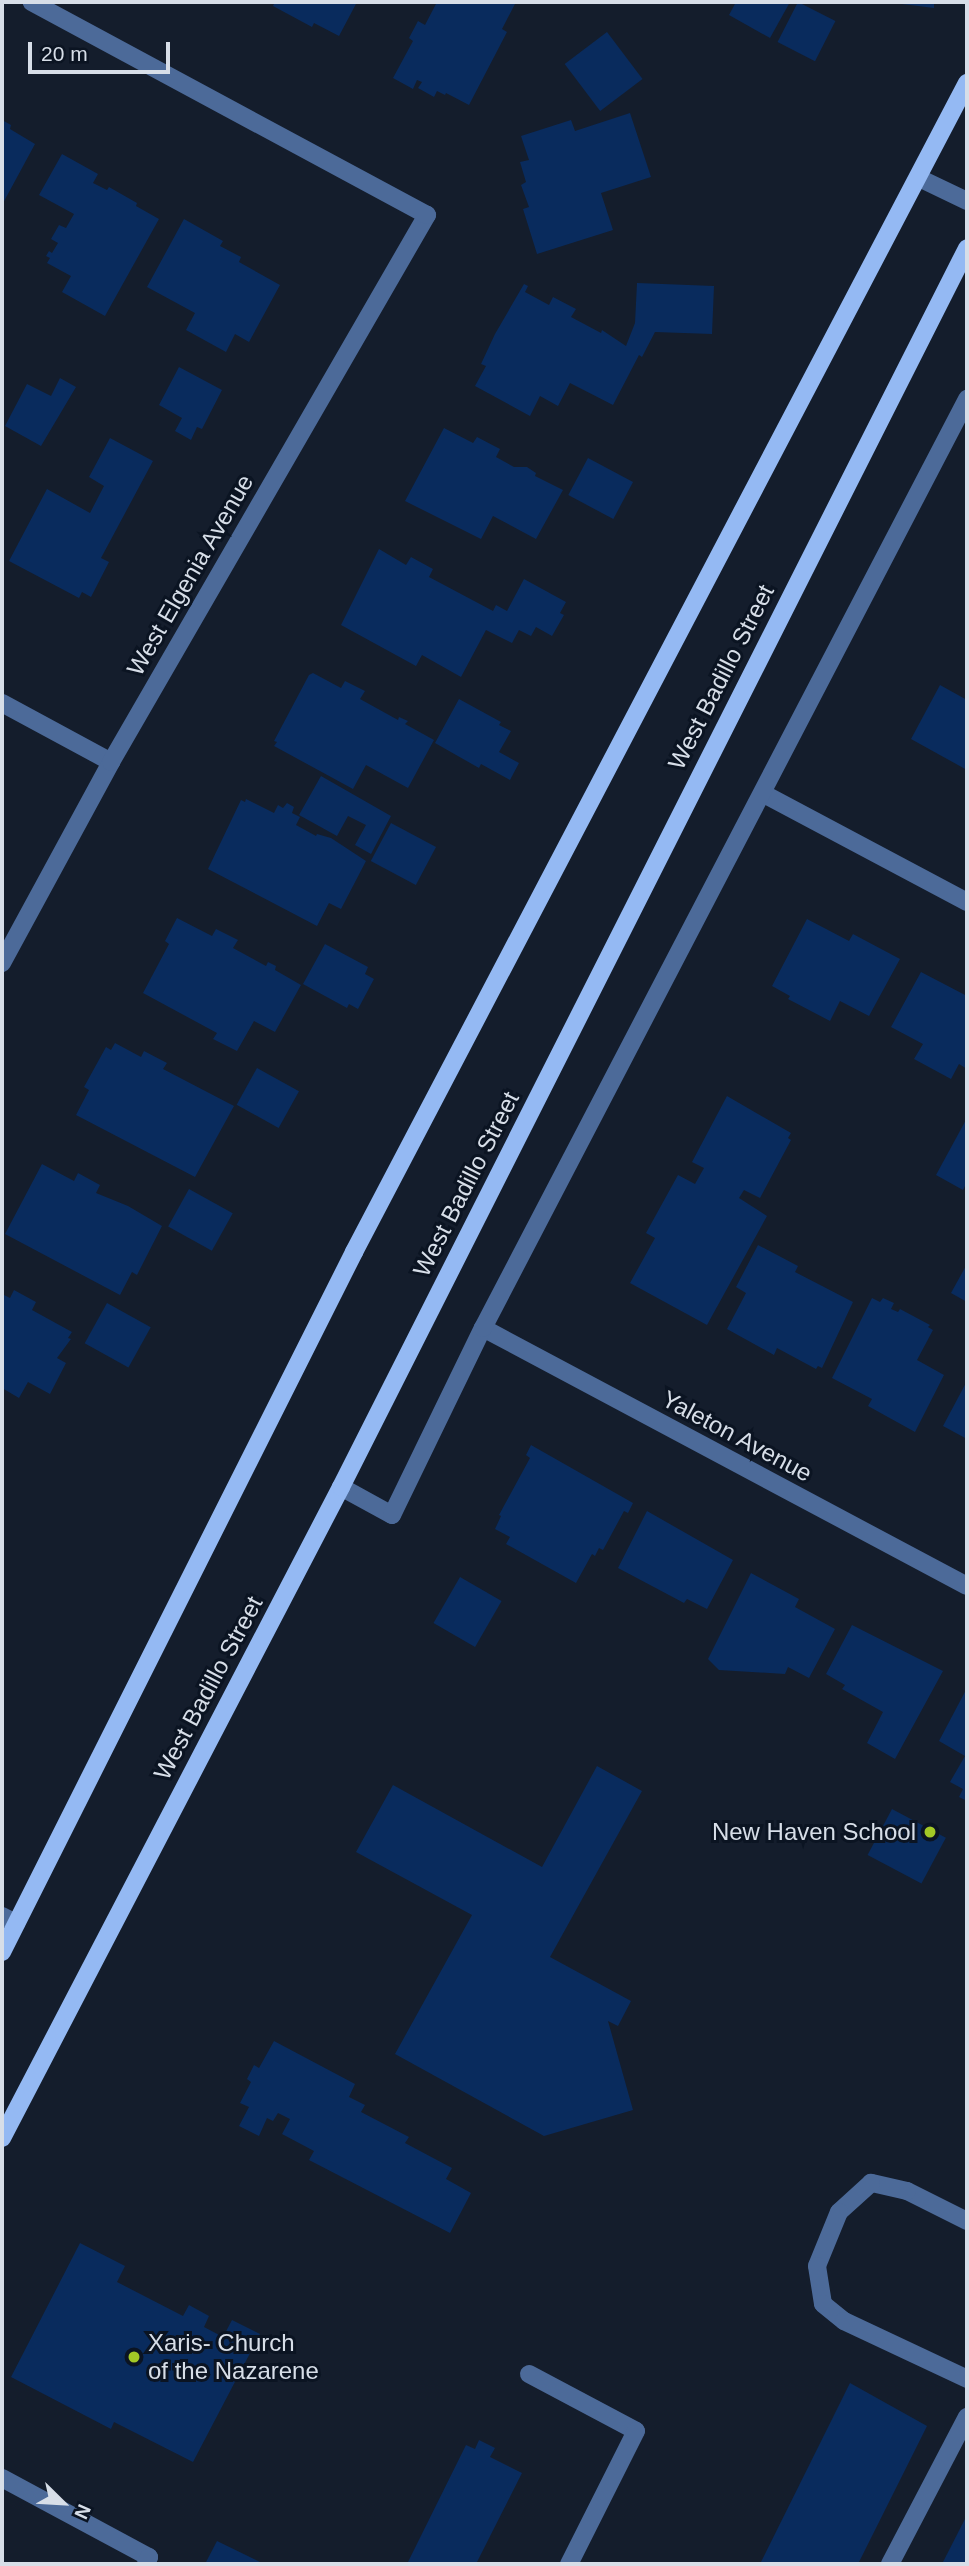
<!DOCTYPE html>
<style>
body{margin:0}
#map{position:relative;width:969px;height:2566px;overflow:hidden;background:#141d2c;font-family:Arial,sans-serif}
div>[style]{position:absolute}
.building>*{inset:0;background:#092b5d;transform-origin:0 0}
.minor>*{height:18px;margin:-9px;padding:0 9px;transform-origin:9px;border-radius:9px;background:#4c6a99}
.major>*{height:18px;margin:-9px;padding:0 9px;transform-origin:9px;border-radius:9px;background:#94b9f3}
.dots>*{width:19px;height:19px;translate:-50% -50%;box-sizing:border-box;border:4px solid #0b1422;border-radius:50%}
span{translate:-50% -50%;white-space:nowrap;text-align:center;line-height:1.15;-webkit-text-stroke:6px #0b1422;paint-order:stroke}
.street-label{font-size:24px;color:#d7dee8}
.poi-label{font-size:24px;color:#d7dee8}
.right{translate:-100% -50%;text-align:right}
.left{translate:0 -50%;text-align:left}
.frame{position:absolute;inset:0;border:4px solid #d7dee8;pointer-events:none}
.north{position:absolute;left:28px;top:2468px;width:70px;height:70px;-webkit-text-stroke:5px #0b1422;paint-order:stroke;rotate:114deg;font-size:19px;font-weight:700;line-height:28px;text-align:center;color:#d7dee8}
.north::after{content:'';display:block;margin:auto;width:24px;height:32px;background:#d7dee8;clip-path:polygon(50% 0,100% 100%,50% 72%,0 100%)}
.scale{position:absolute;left:28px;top:42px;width:142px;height:32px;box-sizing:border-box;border:4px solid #d7dee8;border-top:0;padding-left:9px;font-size:21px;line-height:24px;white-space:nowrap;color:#d7dee8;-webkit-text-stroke:5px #0b1422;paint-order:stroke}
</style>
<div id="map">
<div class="building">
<i style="clip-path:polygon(275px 2px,357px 2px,339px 36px,314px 23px,312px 27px,273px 6px)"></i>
<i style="clip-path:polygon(437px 2px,516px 2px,502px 29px,507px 32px,469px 105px,446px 93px,445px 95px,437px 91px,434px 97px,418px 88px,422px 82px,417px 80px,413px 89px,393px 78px,413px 41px,409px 38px,418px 21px,425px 25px)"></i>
<i style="clip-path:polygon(736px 2px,790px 2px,770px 38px,729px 15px)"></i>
<i style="left:798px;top:2px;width:42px;height:45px;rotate:27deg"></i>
<i style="clip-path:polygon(886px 2px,934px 2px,934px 8px)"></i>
<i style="left:607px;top:32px;width:59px;height:53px;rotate:53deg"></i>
<i style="clip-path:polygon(630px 113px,651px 177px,601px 193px,613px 230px,537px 254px,523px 209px,529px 207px,521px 185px,526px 182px,520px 162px,529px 160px,521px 136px,571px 120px,575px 131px)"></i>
<i style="clip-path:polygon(2px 120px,11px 125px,10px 129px,35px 144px,2px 205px)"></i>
<i style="clip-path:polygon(62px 154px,98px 174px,93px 183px,107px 190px,109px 187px,137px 203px,136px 206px,159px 219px,105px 316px,62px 292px,71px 276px,47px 263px,50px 258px,46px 256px,49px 251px,52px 253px,58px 243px,51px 239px,59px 225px,66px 228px,74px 214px,39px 195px)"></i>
<i style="clip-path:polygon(184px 219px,223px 241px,220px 246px,241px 257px,239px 262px,280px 285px,249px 342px,235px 334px,226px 352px,186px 330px,195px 313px,147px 287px)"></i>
<i style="clip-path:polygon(637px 283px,714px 286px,712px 334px,655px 332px,642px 357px,639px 355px,613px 405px,570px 383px,558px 406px,540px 396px,530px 416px,475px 386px,486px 366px,481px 364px,495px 334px,524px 284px,528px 286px,525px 292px,549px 305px,553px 297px,576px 309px,571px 317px,601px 333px,602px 330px,626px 346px,635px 323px)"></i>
<i style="clip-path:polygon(179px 367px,222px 390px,202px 429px,197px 427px,191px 440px,175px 431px,182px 418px,159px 405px)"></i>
<i style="clip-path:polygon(60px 378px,76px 387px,41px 446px,5px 426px,27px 384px,51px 396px)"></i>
<i style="clip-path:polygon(444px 428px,473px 443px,477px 437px,500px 449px,496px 457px,514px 467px,527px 467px,536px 473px,535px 476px,563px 490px,536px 539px,493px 516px,481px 539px,405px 501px)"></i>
<i style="clip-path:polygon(110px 438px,153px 461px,101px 558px,109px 562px,91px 597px,82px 592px,79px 598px,9px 561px,47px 489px,90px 513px,104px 486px,89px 477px)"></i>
<i style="left:588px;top:458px;width:51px;height:42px;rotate:28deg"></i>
<i style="clip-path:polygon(379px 549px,406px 565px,411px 557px,433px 569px,429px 577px,493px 611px,496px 605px,507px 611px,524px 579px,566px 602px,560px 613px,564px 615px,552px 636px,536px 627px,531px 636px,519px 630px,512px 643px,486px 630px,461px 677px,422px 655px,416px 666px,341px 625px)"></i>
<i style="clip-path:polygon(313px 673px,341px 688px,345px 681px,365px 691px,360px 699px,398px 720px,399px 717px,408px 721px,405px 724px,434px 740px,408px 788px,366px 765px,353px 789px,274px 746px,277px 742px,274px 741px,309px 675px)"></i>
<i style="clip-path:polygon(940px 685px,967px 700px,967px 770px,911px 739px)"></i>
<i style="clip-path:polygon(459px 699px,501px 722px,499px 725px,511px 731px,499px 752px,519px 763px,510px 780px,481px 764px,479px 768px,435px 743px)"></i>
<i style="clip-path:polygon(321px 776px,391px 816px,371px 854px,355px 845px,366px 825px,348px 816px,337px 836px,299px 815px)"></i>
<i style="clip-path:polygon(246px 799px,274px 813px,278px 805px,283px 808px,287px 803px,294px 807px,292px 813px,300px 817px,296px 825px,316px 836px,317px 834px,331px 838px,366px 861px,341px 909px,329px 903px,317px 926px,208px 869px,241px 800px,245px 802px)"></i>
<i style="left:391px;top:823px;width:51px;height:43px;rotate:28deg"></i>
<i style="clip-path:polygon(177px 918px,212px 936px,216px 929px,238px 940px,233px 948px,266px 966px,268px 962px,276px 966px,275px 970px,301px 985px,275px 1032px,254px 1021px,237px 1051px,213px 1039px,217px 1033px,143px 993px,169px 944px,165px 941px)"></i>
<i style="clip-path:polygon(807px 919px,849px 941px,853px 934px,900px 959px,869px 1016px,840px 1001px,830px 1021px,788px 999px,790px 996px,772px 986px)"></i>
<i style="clip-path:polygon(325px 944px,368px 967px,365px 974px,374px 979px,358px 1009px,349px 1004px,347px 1008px,303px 984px)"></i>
<i style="clip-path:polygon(921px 972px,967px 996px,967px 1069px,959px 1064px,951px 1079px,914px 1059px,923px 1044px,891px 1027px)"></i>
<i style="clip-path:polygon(115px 1043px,141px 1057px,144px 1051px,167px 1063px,163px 1069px,234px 1106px,195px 1177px,76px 1115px,89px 1090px,84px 1087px,106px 1047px,111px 1050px)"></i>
<i style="left:257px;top:1068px;width:48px;height:42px;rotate:29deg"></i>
<i style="clip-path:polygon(727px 1096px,791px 1133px,788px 1138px,791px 1140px,760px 1198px,744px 1190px,739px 1198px,767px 1216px,707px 1325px,630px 1283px,655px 1238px,646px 1233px,678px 1175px,695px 1184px,704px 1168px,692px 1162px)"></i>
<i style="clip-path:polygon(967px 1118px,967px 1182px,963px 1190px,936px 1175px)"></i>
<i style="clip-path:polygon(42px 1164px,74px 1181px,78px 1173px,100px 1185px,96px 1193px,128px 1206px,162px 1226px,137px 1275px,132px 1272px,120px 1295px,5px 1234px)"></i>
<i style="left:189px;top:1189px;width:50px;height:43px;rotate:29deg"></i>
<i style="clip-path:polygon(758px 1245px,798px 1266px,795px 1272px,853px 1302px,822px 1368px,818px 1366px,816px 1369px,777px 1348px,774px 1355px,727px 1329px,746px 1293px,736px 1287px)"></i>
<i style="clip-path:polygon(967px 1264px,967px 1302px,951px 1293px)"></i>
<i style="clip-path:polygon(14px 1290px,36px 1302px,32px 1310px,72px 1332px,68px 1338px,71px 1339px,57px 1358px,66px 1363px,50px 1394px,28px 1382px,19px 1398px,2px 1388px,2px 1294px,10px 1298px)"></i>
<i style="clip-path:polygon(872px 1298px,880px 1302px,883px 1298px,894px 1303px,891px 1309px,898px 1312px,900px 1309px,930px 1325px,928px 1327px,933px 1330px,917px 1360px,944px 1375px,915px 1432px,868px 1406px,872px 1399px,832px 1378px)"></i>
<i style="left:107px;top:1303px;width:50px;height:46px;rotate:29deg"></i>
<i style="clip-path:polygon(967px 1381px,967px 1439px,943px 1426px)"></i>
<i style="clip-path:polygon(531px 1445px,633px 1503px,628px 1513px,624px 1511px,603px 1550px,599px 1548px,595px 1556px,592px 1554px,576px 1583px,506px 1544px,510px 1537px,495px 1529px,501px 1516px,499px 1515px,530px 1458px,526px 1455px)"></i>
<i style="clip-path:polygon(647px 1511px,733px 1560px,707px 1609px,687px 1599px,684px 1603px,618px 1568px)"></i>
<i style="clip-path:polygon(751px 1573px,799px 1599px,795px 1607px,835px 1629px,809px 1678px,788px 1667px,785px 1674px,719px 1670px,708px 1659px)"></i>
<i style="left:460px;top:1577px;width:48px;height:53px;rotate:30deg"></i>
<i style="clip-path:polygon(852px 1625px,943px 1671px,895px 1759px,867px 1743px,883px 1712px,842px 1689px,845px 1685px,826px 1674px)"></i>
<i style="clip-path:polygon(967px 1688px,967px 1801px,959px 1797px,963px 1789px,950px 1782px,965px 1756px,939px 1741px)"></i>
<i style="clip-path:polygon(597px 1766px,642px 1791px,550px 1957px,631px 2001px,618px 2026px,608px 2021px,633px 2110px,544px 2136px,395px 2054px,472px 1915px,356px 1852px,393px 1785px,542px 1867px)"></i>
<i style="left:892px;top:1809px;width:61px;height:52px;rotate:28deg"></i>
<i style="clip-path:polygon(274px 2041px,355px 2084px,349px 2097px,365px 2105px,361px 2112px,409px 2137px,405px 2143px,452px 2168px,446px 2179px,471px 2193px,450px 2233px,309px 2160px,314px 2151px,282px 2134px,290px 2119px,278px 2113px,273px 2121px,267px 2118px,259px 2136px,239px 2126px,249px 2107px,240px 2103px,251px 2082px,247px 2079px,254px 2065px,259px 2068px)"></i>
<i style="clip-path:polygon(80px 2243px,125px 2266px,117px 2282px,183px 2316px,189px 2305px,209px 2316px,204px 2327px,223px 2337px,232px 2320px,260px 2334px,193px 2462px,114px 2422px,111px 2429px,11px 2377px)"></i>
<i style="clip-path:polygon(850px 2383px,927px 2426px,858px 2564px,760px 2564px)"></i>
<i style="clip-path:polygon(479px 2440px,495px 2448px,490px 2457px,522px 2473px,476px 2564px,407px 2564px,466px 2445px,475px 2449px)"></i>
<i style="clip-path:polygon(967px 2515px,967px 2564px,942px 2564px)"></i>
<i style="clip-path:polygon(217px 2541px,264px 2564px,205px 2564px)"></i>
</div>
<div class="minor">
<i style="left:919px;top:178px;width:53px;rotate:25.6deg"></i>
<i style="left:2px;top:703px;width:124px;rotate:28.4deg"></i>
<i style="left:764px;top:794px;width:230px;rotate:28deg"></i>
<i style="left:2px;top:963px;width:229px;rotate:-61.5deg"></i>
<i style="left:111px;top:762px;width:632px;rotate:-59.99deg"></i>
<i style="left:427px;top:215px;width:449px;rotate:-151.7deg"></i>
<i style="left:483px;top:1328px;width:548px;rotate:28.06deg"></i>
<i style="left:341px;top:1487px;width:58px;rotate:28.8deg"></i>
<i style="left:392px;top:1515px;width:208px;rotate:-64.1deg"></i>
<i style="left:483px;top:1328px;width:1048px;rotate:-62.48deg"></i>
<i style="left:2px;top:1916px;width:16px;rotate:27deg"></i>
<i style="left:967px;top:2221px;width:67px;rotate:-153.4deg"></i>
<i style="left:907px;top:2191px;width:37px;rotate:-167deg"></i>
<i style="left:871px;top:2183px;width:43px;rotate:137.8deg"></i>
<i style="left:839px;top:2212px;width:58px;rotate:112.2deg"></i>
<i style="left:817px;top:2266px;width:38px;rotate:81deg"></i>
<i style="left:823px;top:2304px;width:27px;rotate:39deg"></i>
<i style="left:844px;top:2321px;width:136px;rotate:25.2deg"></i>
<i style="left:529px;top:2374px;width:121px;rotate:28deg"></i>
<i style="left:636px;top:2431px;width:149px;rotate:116.7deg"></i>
<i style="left:2px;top:2478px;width:167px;rotate:28.3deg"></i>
<i style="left:149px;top:2557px;width:8px;rotate:113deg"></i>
<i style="left:890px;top:2564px;width:166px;rotate:-62.4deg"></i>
</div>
<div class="major">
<i style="left:2px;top:1952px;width:784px;rotate:-63.3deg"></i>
<i style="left:354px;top:1252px;width:1320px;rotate:-62.33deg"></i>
<i style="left:2px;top:2138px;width:734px;rotate:-62.49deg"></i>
<i style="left:341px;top:1487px;width:1388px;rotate:-63.19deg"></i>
</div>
<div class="dots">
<i style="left:930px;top:1832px;background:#a3c926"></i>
<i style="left:134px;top:2357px;background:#a3c926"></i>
</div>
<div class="street-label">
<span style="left:190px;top:575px;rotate:-60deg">West Elgenia Avenue</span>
<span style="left:721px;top:677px;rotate:-63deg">West Badillo Street</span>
<span style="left:466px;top:1184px;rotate:-63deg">West Badillo Street</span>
<span style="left:737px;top:1436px;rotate:28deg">Yaleton Avenue</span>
<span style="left:208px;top:1688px;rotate:-62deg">West Badillo Street</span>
</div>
<div class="poi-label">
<span class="right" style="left:916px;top:1832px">New Haven School</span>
<span class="left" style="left:148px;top:2357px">Xaris- Church<br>of the Nazarene</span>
</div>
<div class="frame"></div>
<div class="north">N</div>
<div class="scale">20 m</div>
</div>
